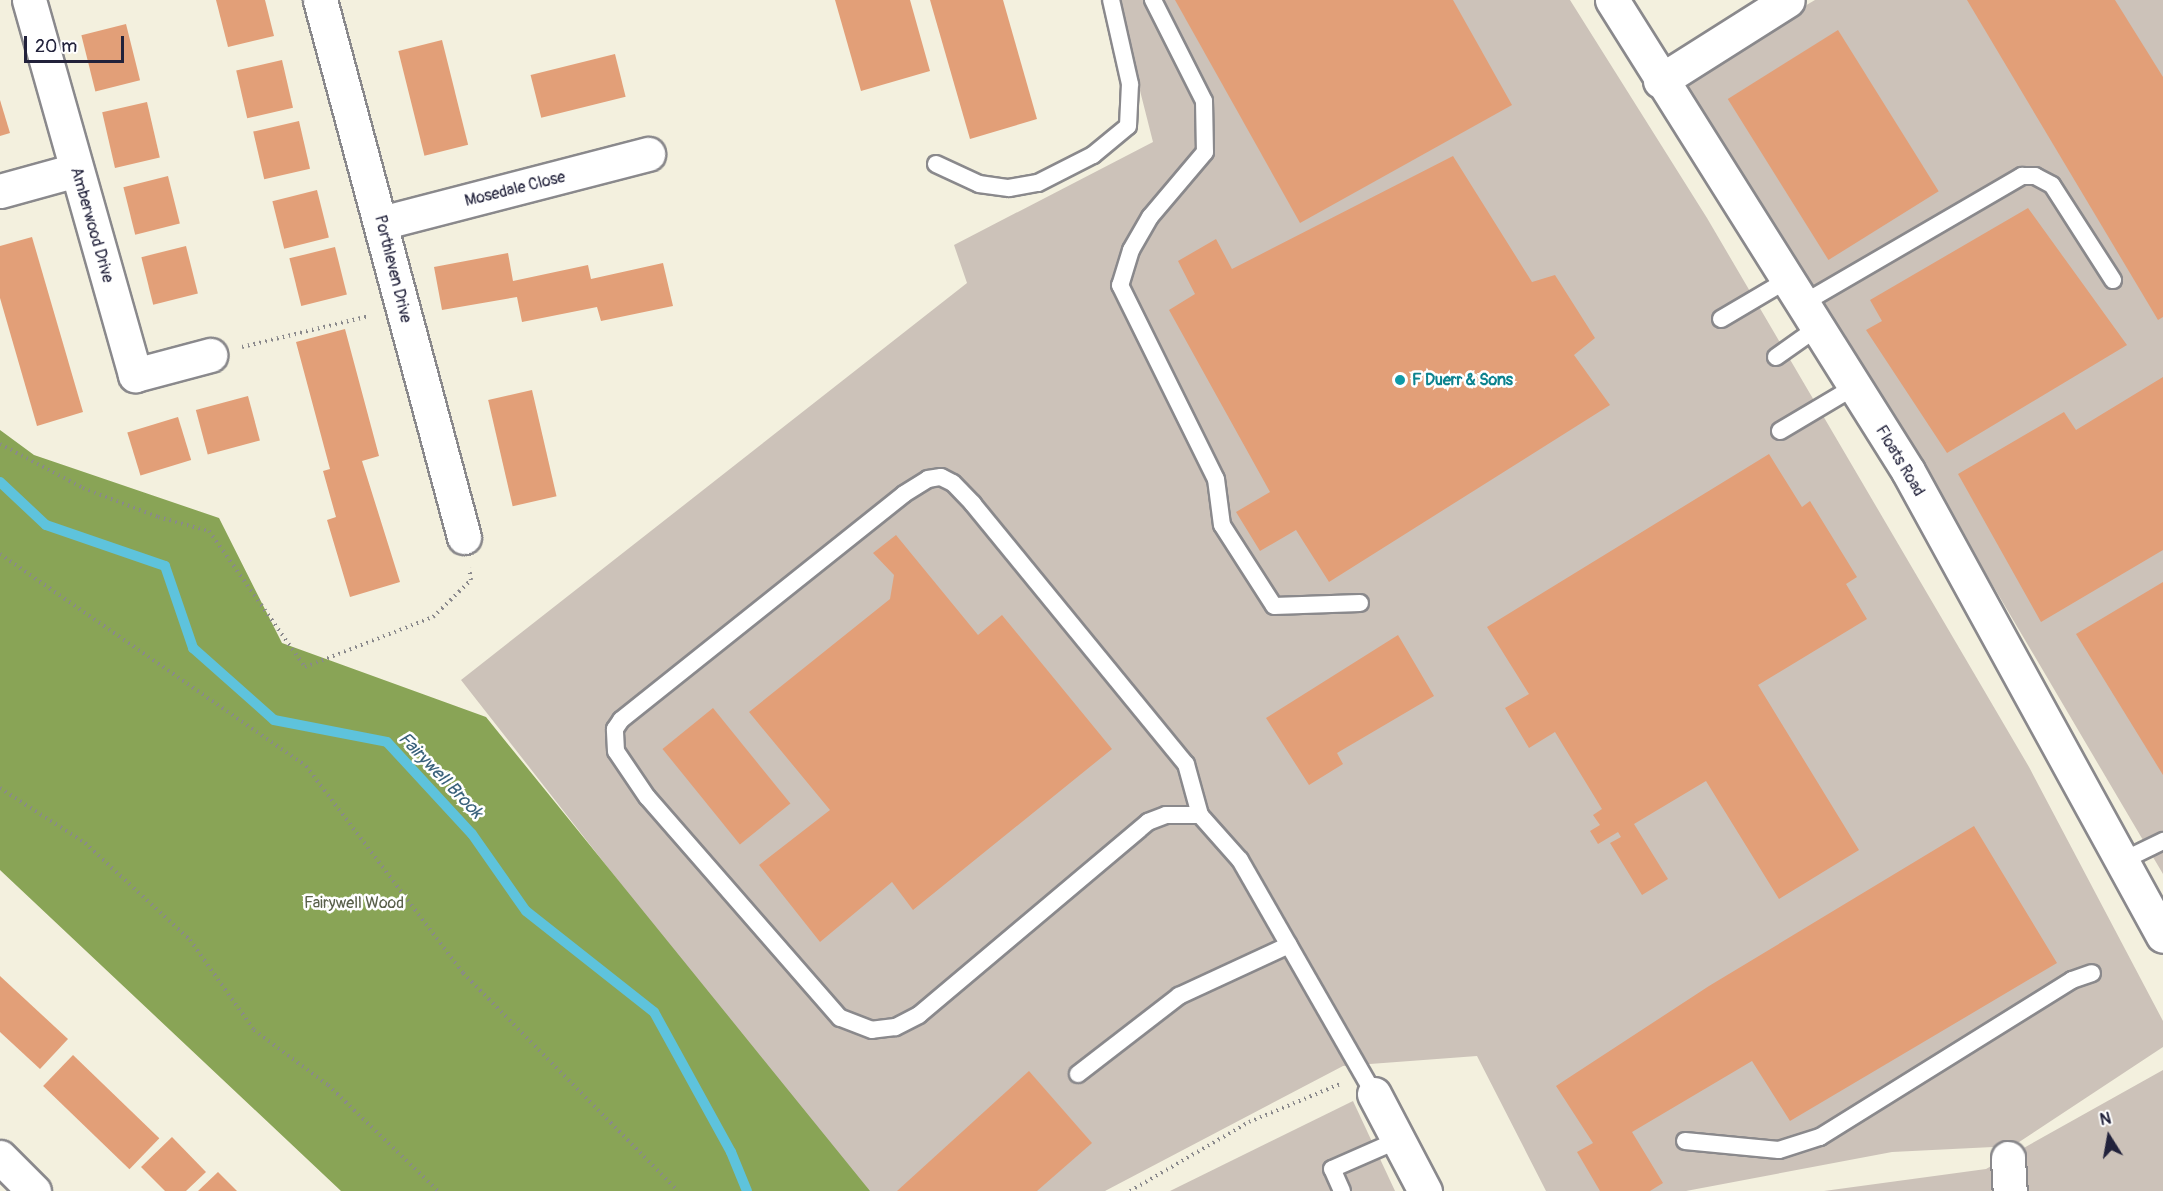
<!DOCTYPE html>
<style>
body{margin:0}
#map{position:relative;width:2163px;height:1191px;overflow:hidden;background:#f3f0de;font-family:Pangolin,sans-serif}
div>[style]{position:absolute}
.industrial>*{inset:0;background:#ccc2b9}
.forest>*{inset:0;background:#89a456}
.stream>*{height:10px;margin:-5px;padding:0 5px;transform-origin:5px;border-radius:5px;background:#5ec3dc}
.building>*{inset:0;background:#e29f78;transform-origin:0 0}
.path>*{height:4px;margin-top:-2px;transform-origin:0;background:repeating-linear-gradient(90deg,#8a898c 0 1.5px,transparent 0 6px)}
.roads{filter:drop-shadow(2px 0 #8a898c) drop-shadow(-2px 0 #8a898c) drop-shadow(0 2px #8a898c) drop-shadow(0 -2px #8a898c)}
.service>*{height:16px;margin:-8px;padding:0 8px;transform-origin:8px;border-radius:8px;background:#fff}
.minor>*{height:33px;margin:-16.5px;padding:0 16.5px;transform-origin:16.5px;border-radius:16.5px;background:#fff}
.dots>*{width:16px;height:16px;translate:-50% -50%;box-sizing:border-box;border:3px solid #fff;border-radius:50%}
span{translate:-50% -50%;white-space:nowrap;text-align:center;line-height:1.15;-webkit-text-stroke:5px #fff;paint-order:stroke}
.street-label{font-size:16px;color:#22223b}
.culture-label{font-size:16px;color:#0d838f;font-weight:700}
.left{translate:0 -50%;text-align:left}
.park-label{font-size:16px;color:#59604a}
.water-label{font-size:18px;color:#3a627b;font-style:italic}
.north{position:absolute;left:2079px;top:1107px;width:60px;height:60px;-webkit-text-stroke:4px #fff;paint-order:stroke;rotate:349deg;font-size:16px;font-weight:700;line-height:24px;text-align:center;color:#22223b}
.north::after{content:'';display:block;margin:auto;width:21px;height:27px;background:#22223b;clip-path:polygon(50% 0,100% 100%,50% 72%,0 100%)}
.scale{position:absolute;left:24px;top:36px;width:100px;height:27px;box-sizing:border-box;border:3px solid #22223b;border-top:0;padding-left:8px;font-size:18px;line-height:21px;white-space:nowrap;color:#22223b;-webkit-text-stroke:4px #fff;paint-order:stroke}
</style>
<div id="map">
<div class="industrial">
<i style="clip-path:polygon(1117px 0,1570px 0,1707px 218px,2029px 767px,2163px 1021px,2163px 1047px,2013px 1146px,1892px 1152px,1686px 1191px,1546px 1191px,1477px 1056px,1343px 1066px,1105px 1191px,861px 1191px,461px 680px,967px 283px,954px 245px,1153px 142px)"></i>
<i style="clip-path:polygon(1815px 0,2163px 0,2163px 874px,1910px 445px,1683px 78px)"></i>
<i style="clip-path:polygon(2163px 1070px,2163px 1191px,1824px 1191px,1986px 1169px)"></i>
<i style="clip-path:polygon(1353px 1101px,1395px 1191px,1170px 1191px)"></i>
</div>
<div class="forest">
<i style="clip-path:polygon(0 430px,34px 455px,219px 518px,282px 643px,486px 717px,870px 1191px,341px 1191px,0 870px)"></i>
</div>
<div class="stream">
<i style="left:0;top:482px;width:63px;rotate:43.1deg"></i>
<i style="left:46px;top:525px;width:126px;rotate:19deg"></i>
<i style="left:165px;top:566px;width:87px;rotate:71.1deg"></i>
<i style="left:193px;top:648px;width:108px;rotate:41.6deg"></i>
<i style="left:274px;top:720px;width:115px;rotate:11deg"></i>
<i style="left:387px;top:742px;width:125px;rotate:47.3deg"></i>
<i style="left:472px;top:834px;width:94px;rotate:55deg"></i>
<i style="left:526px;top:911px;width:163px;rotate:38.3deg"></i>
<i style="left:654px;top:1012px;width:160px;rotate:61.2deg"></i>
<i style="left:731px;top:1152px;width:42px;rotate:67.7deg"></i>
</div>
<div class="building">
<i style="clip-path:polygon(216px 0,265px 0,274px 36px,228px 47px)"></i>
<i style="clip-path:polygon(835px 0,910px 0,930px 71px,861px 91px)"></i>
<i style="clip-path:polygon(930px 0,1003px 0,1037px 119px,970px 139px)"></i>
<i style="clip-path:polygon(1175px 0,1453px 0,1512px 105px,1300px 223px)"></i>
<i style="clip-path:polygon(1967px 0,2115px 0,2163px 77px,2163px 317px,2158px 320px)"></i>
<i style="left:126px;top:24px;width:58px;height:46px;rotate:76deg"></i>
<i style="left:1838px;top:30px;width:190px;height:130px;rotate:58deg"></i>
<i style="left:442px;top:40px;width:108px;height:45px;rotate:76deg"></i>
<i style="left:615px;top:54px;width:44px;height:87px;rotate:76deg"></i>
<i style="left:282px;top:60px;width:49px;height:47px;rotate:77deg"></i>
<i style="clip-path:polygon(0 100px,10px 133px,0 136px)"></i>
<i style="left:147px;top:102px;width:57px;height:46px;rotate:77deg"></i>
<i style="left:299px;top:121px;width:49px;height:47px;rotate:77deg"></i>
<i style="clip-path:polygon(1453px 156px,1532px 282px,1555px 275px,1595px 338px,1574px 355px,1610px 405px,1329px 582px,1296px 530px,1260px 551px,1236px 512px,1270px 492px,1169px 310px,1195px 294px,1178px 261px,1216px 239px,1232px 269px)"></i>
<i style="left:168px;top:176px;width:49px;height:46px;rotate:76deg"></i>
<i style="left:317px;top:190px;width:49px;height:46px;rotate:76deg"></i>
<i style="clip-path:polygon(2028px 208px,2127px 345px,1947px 453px,1866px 330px,1882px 321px,1870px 300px)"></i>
<i style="clip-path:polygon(32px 237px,83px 412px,37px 426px,0 298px,0 246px)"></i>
<i style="left:186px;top:246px;width:49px;height:46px;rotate:76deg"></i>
<i style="left:335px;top:247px;width:49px;height:47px;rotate:76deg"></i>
<i style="clip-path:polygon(508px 253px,513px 281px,588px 265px,591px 279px,663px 263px,673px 306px,601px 321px,597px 307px,522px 322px,517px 297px,442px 310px,434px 267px)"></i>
<i style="clip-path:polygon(345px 329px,379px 456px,362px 461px,400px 582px,350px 597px,327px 520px,336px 517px,323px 471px,330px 469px,296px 342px)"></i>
<i style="clip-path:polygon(2163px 377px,2163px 550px,2041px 622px,1958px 474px,2064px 412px,2076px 430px)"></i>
<i style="left:532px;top:390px;width:109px;height:45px;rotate:77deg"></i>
<i style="left:248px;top:396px;width:46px;height:54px;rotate:75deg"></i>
<i style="left:178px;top:417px;width:45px;height:53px;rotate:73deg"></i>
<i style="clip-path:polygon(1769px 454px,1802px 507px,1810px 501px,1857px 577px,1846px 584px,1867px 619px,1758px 685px,1859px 850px,1779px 899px,1706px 781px,1634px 824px,1668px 879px,1642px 895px,1610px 843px,1621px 837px,1618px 832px,1598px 844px,1590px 831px,1600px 825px,1593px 815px,1602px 809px,1555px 732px,1529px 748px,1505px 708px,1529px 694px,1487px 627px)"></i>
<i style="clip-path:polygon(896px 535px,978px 635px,1002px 615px,1112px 749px,913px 910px,892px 882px,820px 942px,759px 865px,830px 810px,749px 712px,890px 599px,894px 575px,873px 553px)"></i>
<i style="clip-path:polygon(2163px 582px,2163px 775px,2076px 634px)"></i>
<i style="clip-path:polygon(1398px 635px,1434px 696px,1337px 753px,1343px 764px,1309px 785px,1266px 718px)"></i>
<i style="left:713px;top:708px;width:123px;height:65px;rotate:51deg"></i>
<i style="clip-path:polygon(1974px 826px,2057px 963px,1790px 1121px,1752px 1061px,1632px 1132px,1663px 1183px,1650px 1191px,1600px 1191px,1577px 1152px,1593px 1143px,1556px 1086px,1709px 986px)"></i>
<i style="clip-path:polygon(0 976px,68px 1039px,40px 1069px,0 1032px)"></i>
<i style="left:73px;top:1055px;width:120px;height:43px;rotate:44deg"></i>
<i style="clip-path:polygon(1029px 1071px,1092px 1143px,1037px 1191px,897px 1191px)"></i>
<i style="clip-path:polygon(172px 1137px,206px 1172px,186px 1191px,165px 1191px,141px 1167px)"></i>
<i style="clip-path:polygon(218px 1172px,237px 1191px,198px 1191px)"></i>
</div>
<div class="path">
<i style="left:242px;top:347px;width:131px;rotate:-13.7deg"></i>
<i style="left:0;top:444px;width:94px;rotate:27.9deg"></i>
<i style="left:83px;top:488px;width:80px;rotate:21.1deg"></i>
<i style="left:158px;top:517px;width:53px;rotate:15.4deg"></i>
<i style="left:209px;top:531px;width:166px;rotate:54.8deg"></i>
<i style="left:305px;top:667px;width:137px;rotate:-21.3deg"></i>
<i style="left:433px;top:617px;width:53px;rotate:-44.2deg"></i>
<i style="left:471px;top:580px;width:12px;rotate:-99deg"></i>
<i style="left:0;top:554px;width:372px;rotate:34.7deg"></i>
<i style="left:306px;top:766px;width:260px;rotate:52.8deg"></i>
<i style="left:463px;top:973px;width:306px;rotate:45.4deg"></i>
<i style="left:0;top:788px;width:101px;rotate:32.9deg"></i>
<i style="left:85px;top:843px;width:143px;rotate:42.7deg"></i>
<i style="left:190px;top:940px;width:110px;rotate:54.6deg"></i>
<i style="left:254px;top:1030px;width:92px;rotate:36.6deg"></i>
<i style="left:328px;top:1085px;width:153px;rotate:43.9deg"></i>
<i style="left:1130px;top:1191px;width:138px;rotate:-30.1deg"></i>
<i style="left:1249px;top:1122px;width:99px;rotate:-22.7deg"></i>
</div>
<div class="roads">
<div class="service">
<i style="left:1153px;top:0;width:113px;rotate:63.2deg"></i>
<i style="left:1204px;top:101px;width:51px;rotate:88.9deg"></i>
<i style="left:1205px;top:152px;width:85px;rotate:130.2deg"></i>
<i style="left:1150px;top:217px;width:38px;rotate:120deg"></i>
<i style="left:1131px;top:250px;width:37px;rotate:107deg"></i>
<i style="left:1120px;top:285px;width:216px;rotate:63.7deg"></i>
<i style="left:1216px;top:479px;width:46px;rotate:82.6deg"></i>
<i style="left:1222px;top:525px;width:96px;rotate:57.3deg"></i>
<i style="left:1274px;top:606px;width:86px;rotate:-2deg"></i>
<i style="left:936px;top:164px;width:47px;rotate:24.9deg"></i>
<i style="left:979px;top:184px;width:30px;rotate:8deg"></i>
<i style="left:1009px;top:188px;width:29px;rotate:-10deg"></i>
<i style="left:1038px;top:183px;width:62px;rotate:-27deg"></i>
<i style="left:1093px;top:155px;width:45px;rotate:-39.6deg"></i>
<i style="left:1128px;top:126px;width:42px;rotate:-87.3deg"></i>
<i style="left:1130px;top:84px;width:86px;rotate:-102.7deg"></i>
<i style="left:1802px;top:304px;width:255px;rotate:-30.2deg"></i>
<i style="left:2022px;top:176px;width:13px"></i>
<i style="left:2035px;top:176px;width:19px;rotate:28deg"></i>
<i style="left:2052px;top:185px;width:113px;rotate:57.3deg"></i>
<i style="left:1721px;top:319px;width:77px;rotate:-30.6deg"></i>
<i style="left:1776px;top:357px;width:50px;rotate:-35.3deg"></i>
<i style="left:1780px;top:431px;width:86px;rotate:-30.7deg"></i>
<i style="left:1200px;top:815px;width:34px;rotate:180deg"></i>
<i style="left:1166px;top:815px;width:19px;rotate:159deg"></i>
<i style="left:1148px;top:822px;width:299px;rotate:139.9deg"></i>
<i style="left:919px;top:1015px;width:27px;rotate:153deg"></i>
<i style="left:895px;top:1027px;width:23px;rotate:173deg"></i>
<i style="left:872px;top:1030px;width:34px;rotate:-159deg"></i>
<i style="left:840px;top:1018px;width:293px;rotate:-131.1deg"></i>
<i style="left:647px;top:797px;width:55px;rotate:-124deg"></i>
<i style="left:616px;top:751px;width:22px;rotate:-93deg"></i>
<i style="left:615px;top:729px;width:11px;rotate:-56deg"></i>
<i style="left:621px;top:720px;width:362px;rotate:-38.6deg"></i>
<i style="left:904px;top:494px;width:28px;rotate:-32deg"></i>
<i style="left:928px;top:479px;width:13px;rotate:-9deg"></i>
<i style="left:941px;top:477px;width:13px;rotate:27deg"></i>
<i style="left:953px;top:483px;width:29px;rotate:46deg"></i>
<i style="left:973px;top:504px;width:336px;rotate:50.7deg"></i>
<i style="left:1186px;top:764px;width:53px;rotate:74.6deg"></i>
<i style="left:1200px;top:815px;width:60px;rotate:48.4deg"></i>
<i style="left:1240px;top:860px;width:270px;rotate:60.2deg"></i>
<i style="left:2122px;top:861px;width:46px;rotate:-26deg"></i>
<i style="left:1078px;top:1074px;width:128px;rotate:-37.7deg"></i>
<i style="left:1179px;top:996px;width:121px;rotate:-24.9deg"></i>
<i style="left:1685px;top:1141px;width:94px;rotate:5.5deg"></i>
<i style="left:1779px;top:1150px;width:43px;rotate:-17.6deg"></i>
<i style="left:1820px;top:1137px;width:297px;rotate:-31.9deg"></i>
<i style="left:2072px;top:980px;width:21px;rotate:-19deg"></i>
<i style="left:1342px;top:1191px;width:24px;rotate:-114deg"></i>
<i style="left:1332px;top:1169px;width:72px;rotate:-23.7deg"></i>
</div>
<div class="minor">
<i style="left:29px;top:0;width:390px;rotate:74.2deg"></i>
<i style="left:135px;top:375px;width:78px;rotate:-14.9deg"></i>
<i style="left:320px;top:0;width:556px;rotate:74.99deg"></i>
<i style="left:1612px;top:0;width:556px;rotate:57.85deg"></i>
<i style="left:1908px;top:471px;width:530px;rotate:61.26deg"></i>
<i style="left:1660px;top:81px;width:151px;rotate:-32.3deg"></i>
<i style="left:0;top:191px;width:79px;rotate:-15.4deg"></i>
<i style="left:381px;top:223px;width:276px;rotate:-14.5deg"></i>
<i style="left:1374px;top:1094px;width:110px;rotate:62.3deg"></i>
<i style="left:0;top:1157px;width:48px;rotate:45deg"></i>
<i style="left:2008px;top:1158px;width:33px;rotate:87deg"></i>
</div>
</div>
<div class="dots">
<i style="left:1400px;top:380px;background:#0f9aa8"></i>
</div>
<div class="street-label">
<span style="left:515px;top:189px;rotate:-14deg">Mosedale Close</span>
<span style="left:92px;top:225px;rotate:74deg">Amberwood Drive</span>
<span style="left:393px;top:269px;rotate:76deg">Porthleven Drive</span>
<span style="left:1900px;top:461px;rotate:59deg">Floats Road</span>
</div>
<div class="culture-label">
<span class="left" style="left:1412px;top:380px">F Duerr &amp; Sons</span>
</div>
<div class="park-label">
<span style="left:354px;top:903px">Fairywell Wood</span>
</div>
<div class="water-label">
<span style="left:440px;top:776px;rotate:46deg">Fairywell Brook</span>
</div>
<div class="north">N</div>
<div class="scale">20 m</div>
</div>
